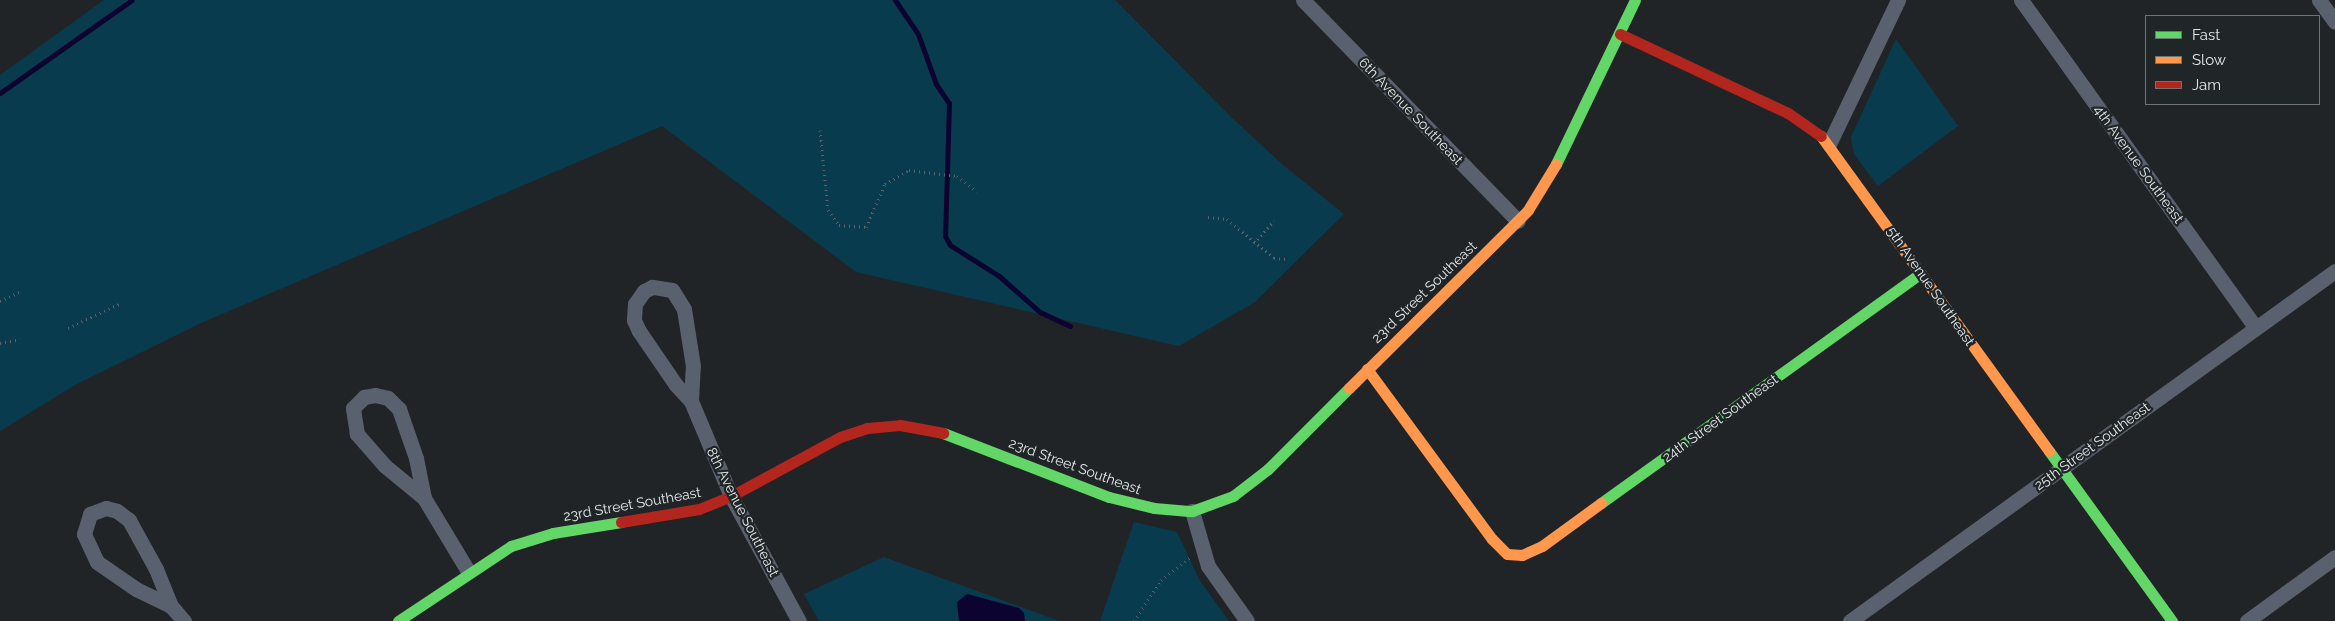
<!DOCTYPE html>
<style>
body{margin:0}
#map{position:relative;width:2335px;height:621px;overflow:hidden;background:#212426;font-family:Raleway,sans-serif}
div>[style]{position:absolute}
.green>*{inset:0;background:#093b4f}
.water>*{inset:0;background:#0c0331}
.stream>*{height:5px;margin:-2.5px;padding:0 2.5px;transform-origin:2.5px;border-radius:2.5px;background:#0c0331}
.path>*{height:3px;margin-top:-1.5px;transform-origin:0;background:repeating-linear-gradient(90deg,#5c6269 0 1px,transparent 0 5px)}
.street>*{height:15px;margin:-7.5px;padding:0 7.5px;transform-origin:7.5px;border-radius:7.5px;background:#58616d}
.fast>*{height:11px;margin:-5.5px;padding:0 5.5px;transform-origin:5.5px;border-radius:5.5px;background:#63d668}
.slow>*{height:11px;margin:-5.5px;padding:0 5.5px;transform-origin:5.5px;border-radius:5.5px;background:#ff974d}
.jam>*{height:11px;margin:-5.5px;padding:0 5.5px;transform-origin:5.5px;border-radius:5.5px;background:#b3261e}
span{translate:-50% -50%;white-space:nowrap;text-align:center;line-height:1.15;-webkit-text-stroke:4.5px #202527;paint-order:stroke}
.street-label{font-size:14px;color:#e3e7e8}
.legend{position:absolute;left:2145px;top:15px;width:175px;height:90px;box-sizing:border-box;background:#202527;border:1px solid #6e7374;margin:0;padding:6px 9px;list-style:none;font-size:15px;color:#e3e7e8}
.legend li{display:flex;align-items:center;gap:10px;height:25px}
.legend b{width:25px;border:1px solid #6e7374}
</style>
<div id="map">
<div class="green">
<i style="clip-path:polygon(104px 0,1115px 0,1232px 118px,1283px 165px,1344px 214px,1255px 302px,1179px 346px,856px 272px,662px 126px,201px 323px,75px 385px,0 431px,0 75px)"></i>
<i style="clip-path:polygon(1896px 39px,1958px 126px,1878px 186px,1854px 154px,1851px 137px)"></i>
<i style="clip-path:polygon(1134px 522px,1177px 532px,1200px 581px,1229px 621px,1100px 621px)"></i>
<i style="clip-path:polygon(884px 557px,1059px 621px,819px 621px,804px 594px)"></i>
</div>
<div class="water">
<i style="clip-path:polygon(967px 594px,1019px 608px,1024px 613px,1025px 621px,959px 621px,957px 602px)"></i>
</div>
<div class="stream">
<i style="left:895px;top:0;width:41px;rotate:55.9deg"></i>
<i style="left:918px;top:34px;width:53px;rotate:70.2deg"></i>
<i style="left:936px;top:84px;width:23px;rotate:56deg"></i>
<i style="left:949px;top:103px;width:133px;rotate:91.7deg"></i>
<i style="left:945px;top:236px;width:10px;rotate:61deg"></i>
<i style="left:950px;top:245px;width:58px;rotate:32.3deg"></i>
<i style="left:999px;top:276px;width:55px;rotate:41.3deg"></i>
<i style="left:1040px;top:312px;width:33px;rotate:25deg"></i>
<i style="left:0;top:93px;width:161px;rotate:-35.2deg"></i>
</div>
<div class="path">
<i style="left:820px;top:130px;width:80px;rotate:84.3deg"></i>
<i style="left:828px;top:210px;width:19px;rotate:54deg"></i>
<i style="left:839px;top:225px;width:27px;rotate:4deg"></i>
<i style="left:866px;top:227px;width:47px;rotate:-66.2deg"></i>
<i style="left:885px;top:184px;width:28px;rotate:-30deg"></i>
<i style="left:909px;top:170px;width:48px;rotate:7.1deg"></i>
<i style="left:957px;top:176px;width:25px;rotate:37deg"></i>
<i style="left:1208px;top:217px;width:19px;rotate:6deg"></i>
<i style="left:1227px;top:219px;width:61px;rotate:39.7deg"></i>
<i style="left:1274px;top:258px;width:11px;rotate:5deg"></i>
<i style="left:1254px;top:243px;width:30px;rotate:-48deg"></i>
<i style="left:0;top:301px;width:23px;rotate:-25deg"></i>
<i style="left:68px;top:328px;width:56px;rotate:-25.2deg"></i>
<i style="left:0;top:343px;width:20px;rotate:-11deg"></i>
<i style="left:1134px;top:621px;width:49px;rotate:-56.6deg"></i>
<i style="left:1161px;top:580px;width:38px;rotate:-37deg"></i>
</div>
<div class="street">
<i style="left:1303px;top:0;width:308px;rotate:45.8deg"></i>
<i style="left:2021px;top:0;width:403px;rotate:54.4deg"></i>
<i style="left:2319px;top:0;width:27px;rotate:54deg"></i>
<i style="left:1829px;top:144px;width:160px;rotate:-64.4deg"></i>
<i style="left:691px;top:401px;width:35px;rotate:-87deg"></i>
<i style="left:693px;top:366px;width:58px;rotate:-99deg"></i>
<i style="left:684px;top:309px;width:22px;rotate:-122deg"></i>
<i style="left:672px;top:290px;width:20px;rotate:-171deg"></i>
<i style="left:652px;top:287px;width:9px;rotate:153deg"></i>
<i style="left:644px;top:291px;width:16px;rotate:125deg"></i>
<i style="left:635px;top:304px;width:16px;rotate:94deg"></i>
<i style="left:634px;top:320px;width:12px;rotate:66deg"></i>
<i style="left:639px;top:331px;width:65px;rotate:55.6deg"></i>
<i style="left:676px;top:385px;width:22px;rotate:47deg"></i>
<i style="left:691px;top:401px;width:103px;rotate:67.2deg"></i>
<i style="left:731px;top:496px;width:142px;rotate:61.5deg"></i>
<i style="left:424px;top:498px;width:50px;rotate:-140.6deg"></i>
<i style="left:385px;top:466px;width:43px;rotate:-131.2deg"></i>
<i style="left:357px;top:434px;width:26px;rotate:-99deg"></i>
<i style="left:353px;top:408px;width:16px;rotate:-45deg"></i>
<i style="left:364px;top:397px;width:11px;rotate:-10deg"></i>
<i style="left:375px;top:395px;width:13px;rotate:13deg"></i>
<i style="left:388px;top:398px;width:16px;rotate:45deg"></i>
<i style="left:399px;top:409px;width:52px;rotate:70.9deg"></i>
<i style="left:416px;top:458px;width:41px;rotate:78.7deg"></i>
<i style="left:424px;top:498px;width:85px;rotate:58.9deg"></i>
<i style="left:1192px;top:511px;width:57px;rotate:73.8deg"></i>
<i style="left:1208px;top:566px;width:67px;rotate:54.7deg"></i>
<i style="left:171px;top:606px;width:39px;rotate:-154deg"></i>
<i style="left:136px;top:589px;width:47px;rotate:-145.3deg"></i>
<i style="left:97px;top:562px;width:31px;rotate:-115deg"></i>
<i style="left:84px;top:534px;width:21px;rotate:-73deg"></i>
<i style="left:90px;top:514px;width:17px;rotate:-21deg"></i>
<i style="left:106px;top:508px;width:11px;rotate:15deg"></i>
<i style="left:117px;top:511px;width:15px;rotate:37deg"></i>
<i style="left:129px;top:520px;width:56px;rotate:61.1deg"></i>
<i style="left:156px;top:569px;width:40px;rotate:68deg"></i>
<i style="left:171px;top:606px;width:20px;rotate:49deg"></i>
<i style="left:1850px;top:621px;width:598px;rotate:-35.82deg"></i>
<i style="left:2247px;top:621px;width:109px;rotate:-36deg"></i>
</div>
<div class="fast">
<i style="left:1556px;top:164px;width:182px;rotate:-64.3deg"></i>
<i style="left:943px;top:433px;width:178px;rotate:21.1deg"></i>
<i style="left:1109px;top:497px;width:46px;rotate:13.7deg"></i>
<i style="left:1154px;top:508px;width:38px;rotate:5deg"></i>
<i style="left:1192px;top:511px;width:44px;rotate:-20.1deg"></i>
<i style="left:1233px;top:496px;width:44px;rotate:-37.6deg"></i>
<i style="left:1268px;top:469px;width:115px;rotate:-45deg"></i>
<i style="left:2049px;top:451px;width:210px;rotate:54.1deg"></i>
<i style="left:1601px;top:503px;width:394px;rotate:-35.7deg"></i>
<i style="left:398px;top:621px;width:136px;rotate:-33.6deg"></i>
<i style="left:511px;top:546px;width:44px;rotate:-17.2deg"></i>
<i style="left:553px;top:533px;width:69px;rotate:-9.2deg"></i>
</div>
<div class="slow">
<i style="left:1821px;top:136px;width:389px;rotate:54.1deg"></i>
<i style="left:1367px;top:369px;width:211px;rotate:53.7deg"></i>
<i style="left:1492px;top:539px;width:21px;rotate:45deg"></i>
<i style="left:1507px;top:554px;width:15px;rotate:4deg"></i>
<i style="left:1522px;top:555px;width:22px;rotate:-24deg"></i>
<i style="left:1542px;top:546px;width:73px;rotate:-36.1deg"></i>
<i style="left:1349px;top:388px;width:252px;rotate:-44.8deg"></i>
<i style="left:1528px;top:210px;width:54px;rotate:-58.7deg"></i>
</div>
<div class="jam">
<i style="left:1620px;top:34px;width:186px;rotate:25.2deg"></i>
<i style="left:1788px;top:113px;width:40px;rotate:34.9deg"></i>
<i style="left:621px;top:522px;width:79px;rotate:-9.5deg"></i>
<i style="left:699px;top:509px;width:35px;rotate:-22deg"></i>
<i style="left:731px;top:496px;width:124px;rotate:-28.4deg"></i>
<i style="left:840px;top:437px;width:28px;rotate:-18deg"></i>
<i style="left:867px;top:428px;width:33px;rotate:-5deg"></i>
<i style="left:900px;top:425px;width:44px;rotate:10.5deg"></i>
</div>
<div class="street-label">
<span style="left:1411px;top:111px;rotate:46deg">6th Avenue Southeast</span>
<span style="left:2139px;top:164px;rotate:54deg">4th Avenue Southeast</span>
<span style="left:1931px;top:286px;rotate:55deg">5th Avenue Southeast</span>
<span style="left:1424px;top:292px;rotate:-44deg">23rd Street Southeast</span>
<span style="left:1720px;top:418px;rotate:-36deg">24th Street Southeast</span>
<span style="left:2092px;top:446px;rotate:-36deg">25th Street Southeast</span>
<span style="left:1075px;top:466px;rotate:20deg">23rd Street Southeast</span>
<span style="left:632px;top:504px;rotate:-10deg">23rd Street Southeast</span>
<span style="left:743px;top:512px;rotate:63deg">8th Avenue Southeast</span>
</div>
<ul class="legend">
<li><b style="height:6px;background:#63d668"></b>Fast</li>
<li><b style="height:6px;background:#ff974d"></b>Slow</li>
<li><b style="height:6px;background:#b3261e"></b>Jam</li>
</ul>
</div>
